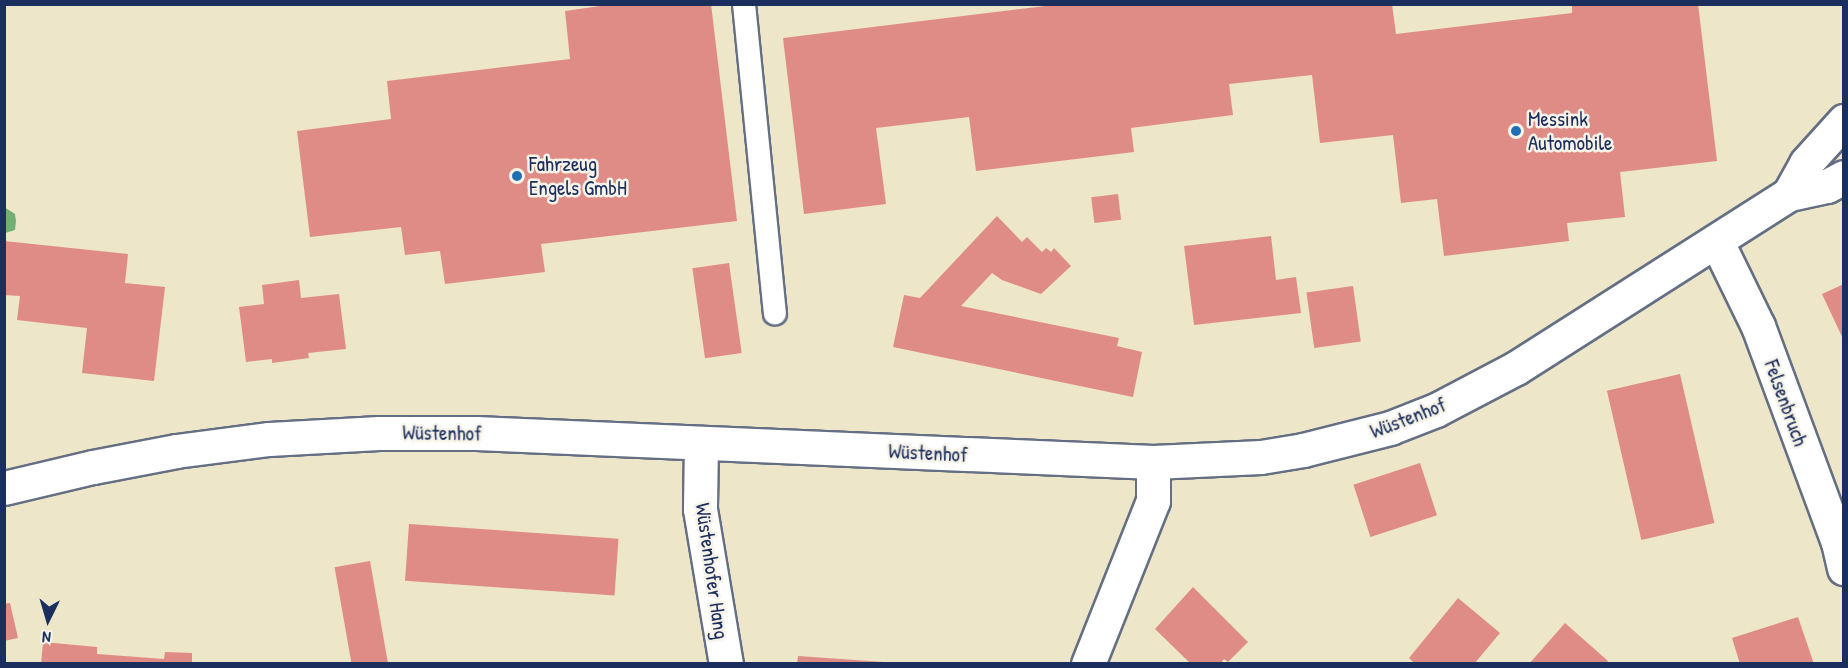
<!DOCTYPE html>
<meta charset="utf-8">
<style>
body{margin:0}
#map{position:relative;width:1848px;height:668px;overflow:hidden;background:#ede6c9;font-family:"Patrick Hand",sans-serif}
div>[style]{position:absolute}
.forest>*{inset:0;background:#71b072}
.building>*{inset:0;background:#df8c86;transform-origin:0 0}
.roads{filter:drop-shadow(2px 0 #646f83) drop-shadow(-2px 0 #646f83) drop-shadow(0 2px #646f83) drop-shadow(0 -2px #646f83)}
.service>*{height:22px;margin:-11px;padding:0 11px;transform-origin:11px;border-radius:11px;background:#fff}
.minor>*{height:33px;margin:-16.5px;padding:0 16.5px;transform-origin:16.5px;border-radius:16.5px;background:#fff}
.secondary>*{height:33px;margin:-16.5px;padding:0 16.5px;transform-origin:16.5px;border-radius:16.5px;background:#fff}
.dots>*{width:16px;height:16px;translate:-50% -50%;box-sizing:border-box;border:3px solid #f7f3e8;border-radius:50%}
span{translate:-50% -50%;white-space:nowrap;text-align:center;line-height:1.15;-webkit-text-stroke:5px #f7f3e8;paint-order:stroke}
.poi-label{font-size:21px;color:#1b2f5e}
.left{translate:0 -50%;text-align:left}
.street-label{font-size:21px;color:#1b2f5e}
.frame{position:absolute;inset:0;border:6px solid #1b2f5e;pointer-events:none}
.north{position:absolute;left:18px;top:590px;width:60px;height:60px;-webkit-text-stroke:4px #f7f3e8;paint-order:stroke;rotate:185deg;font-size:16px;font-weight:700;line-height:24px;text-align:center;color:#1b2f5e}
.north::after{content:'';display:block;margin:auto;width:21px;height:27px;background:#1b2f5e;clip-path:polygon(50% 0,100% 100%,50% 72%,0 100%)}
</style>
<div id="map">
<div class="forest">
<i style="clip-path:polygon(4px 207px,15px 214px,16px 221px,15px 230px,5px 233px)"></i>
</div>
<div class="building">
<i style="clip-path:polygon(614px 4px,711px 4px,737px 221px,541px 244px,545px 272px,445px 284px,440px 251px,405px 255px,401px 227px,310px 237px,297px 131px,391px 119px,387px 81px,570px 59px,565px 11px)"></i>
<i style="clip-path:polygon(1062px 4px,1392px 4px,1396px 34px,1572px 13px,1572px 4px,1698px 4px,1717px 161px,1620px 172px,1625px 217px,1567px 223px,1569px 241px,1444px 256px,1437px 199px,1401px 203px,1393px 135px,1320px 143px,1312px 75px,1229px 84px,1233px 115px,1131px 128px,1134px 152px,976px 171px,969px 117px,876px 128px,886px 204px,804px 214px,783px 38px)"></i>
<i style="left:1118px;top:194px;width:26px;height:27px;rotate:83deg"></i>
<i style="clip-path:polygon(997px 216px,1022px 242px,1027px 237px,1042px 252px,1046px 248px,1051px 252px,1054px 248px,1071px 266px,1041px 294px,1002px 280px,992px 273px,961px 306px,1119px 338px,1117px 346px,1142px 352px,1133px 397px,893px 347px,904px 295px,920px 298px)"></i>
<i style="clip-path:polygon(1271px 236px,1276px 280px,1296px 277px,1301px 313px,1194px 325px,1184px 246px)"></i>
<i style="clip-path:polygon(4px 241px,128px 254px,125px 283px,165px 287px,154px 381px,82px 373px,87px 328px,17px 320px,20px 296px,4px 295px)"></i>
<i style="left:729px;top:263px;width:91px;height:37px;rotate:82deg"></i>
<i style="clip-path:polygon(299px 280px,301px 298px,339px 294px,346px 349px,308px 353px,309px 358px,272px 363px,272px 359px,246px 362px,239px 307px,264px 304px,262px 285px)"></i>
<i style="clip-path:polygon(1844px 284px,1844px 341px,1822px 294px)"></i>
<i style="left:1353px;top:286px;width:56px;height:47px;rotate:82deg"></i>
<i style="left:1680px;top:374px;width:153px;height:75px;rotate:77deg"></i>
<i style="left:1420px;top:463px;width:55px;height:70px;rotate:72deg"></i>
<i style="left:409px;top:524px;width:210px;height:57px;rotate:4deg"></i>
<i style="left:370px;top:561px;width:105px;height:36px;rotate:80deg"></i>
<i style="clip-path:polygon(1193px 587px,1248px 642px,1228px 662px,1224px 659px,1220px 664px,1191px 664px,1155px 629px)"></i>
<i style="clip-path:polygon(1458px 598px,1500px 633px,1474px 664px,1415px 664px,1409px 658px)"></i>
<i style="clip-path:polygon(10px 603px,18px 638px,4px 641px,4px 604px)"></i>
<i style="clip-path:polygon(1798px 617px,1814px 664px,1740px 664px,1732px 638px)"></i>
<i style="clip-path:polygon(1565px 623px,1608px 661px,1606px 664px,1529px 664px)"></i>
<i style="clip-path:polygon(43px 642px,97px 647px,97px 654px,164px 659px,165px 652px,192px 653px,192px 664px,41px 664px)"></i>
<i style="clip-path:polygon(798px 656px,884px 662px,884px 664px,797px 664px)"></i>
</div>
<div class="roads">
<div class="service">
<i style="left:744px;top:4px;width:311px;rotate:84.3deg"></i>
</div>
<div class="minor">
<i style="left:1717px;top:242px;width:93px;rotate:64deg"></i>
<i style="left:1758px;top:326px;width:230px;rotate:69.7deg"></i>
<i style="left:1838px;top:542px;width:27px;rotate:77deg"></i>
<i style="left:701px;top:443px;width:66px;rotate:90.9deg"></i>
<i style="left:700px;top:509px;width:157px;rotate:80.5deg"></i>
<i style="left:1088px;top:664px;width:175px;rotate:-68.3deg"></i>
<i style="left:1153px;top:501px;width:39px;rotate:-90deg"></i>
</div>
<div class="secondary">
<i style="left:1789px;top:194px;width:35px;rotate:-61deg"></i>
<i style="left:1806px;top:163px;width:57px;rotate:-47.9deg"></i>
<i style="left:4px;top:488px;width:91px;rotate:-13.3deg"></i>
<i style="left:93px;top:467px;width:85px;rotate:-10.9deg"></i>
<i style="left:176px;top:451px;width:94px;rotate:-7.4deg"></i>
<i style="left:269px;top:439px;width:110px;rotate:-3.1deg"></i>
<i style="left:379px;top:433px;width:97px"></i>
<i style="left:476px;top:433px;width:678px;rotate:2.45deg"></i>
<i style="left:1153px;top:462px;width:108px;rotate:-2.7deg"></i>
<i style="left:1261px;top:457px;width:43px;rotate:-9.5deg"></i>
<i style="left:1303px;top:450px;width:90px;rotate:-14.2deg"></i>
<i style="left:1390px;top:428px;width:49px;rotate:-21.4deg"></i>
<i style="left:1436px;top:410px;width:90px;rotate:-27.7deg"></i>
<i style="left:1516px;top:368px;width:324px;rotate:-32.5deg"></i>
<i style="left:1789px;top:194px;width:39px;rotate:-12deg"></i>
<i style="left:1827px;top:186px;width:19px;rotate:-28deg"></i>
</div>
</div>
<div class="dots">
<i style="left:1516px;top:131px;background:#1f6fb2"></i>
<i style="left:517px;top:176px;background:#1f6fb2"></i>
</div>
<div class="poi-label">
<span class="left" style="left:1528px;top:131px">Messink<br>Automobile</span>
<span class="left" style="left:529px;top:176px">Fahrzeug<br>Engels GmbH</span>
</div>
<div class="street-label">
<span style="left:1786px;top:403px;rotate:70deg">Felsenbruch</span>
<span style="left:1408px;top:418px;rotate:-21deg">Wüstenhof</span>
<span style="left:442px;top:433px;rotate:1deg">Wüstenhof</span>
<span style="left:928px;top:453px;rotate:3deg">Wüstenhof</span>
<span style="left:712px;top:571px;rotate:82deg">Wüstenhofer Hang</span>
</div>
<div class="frame"></div>
<div class="north">N</div>
</div>
